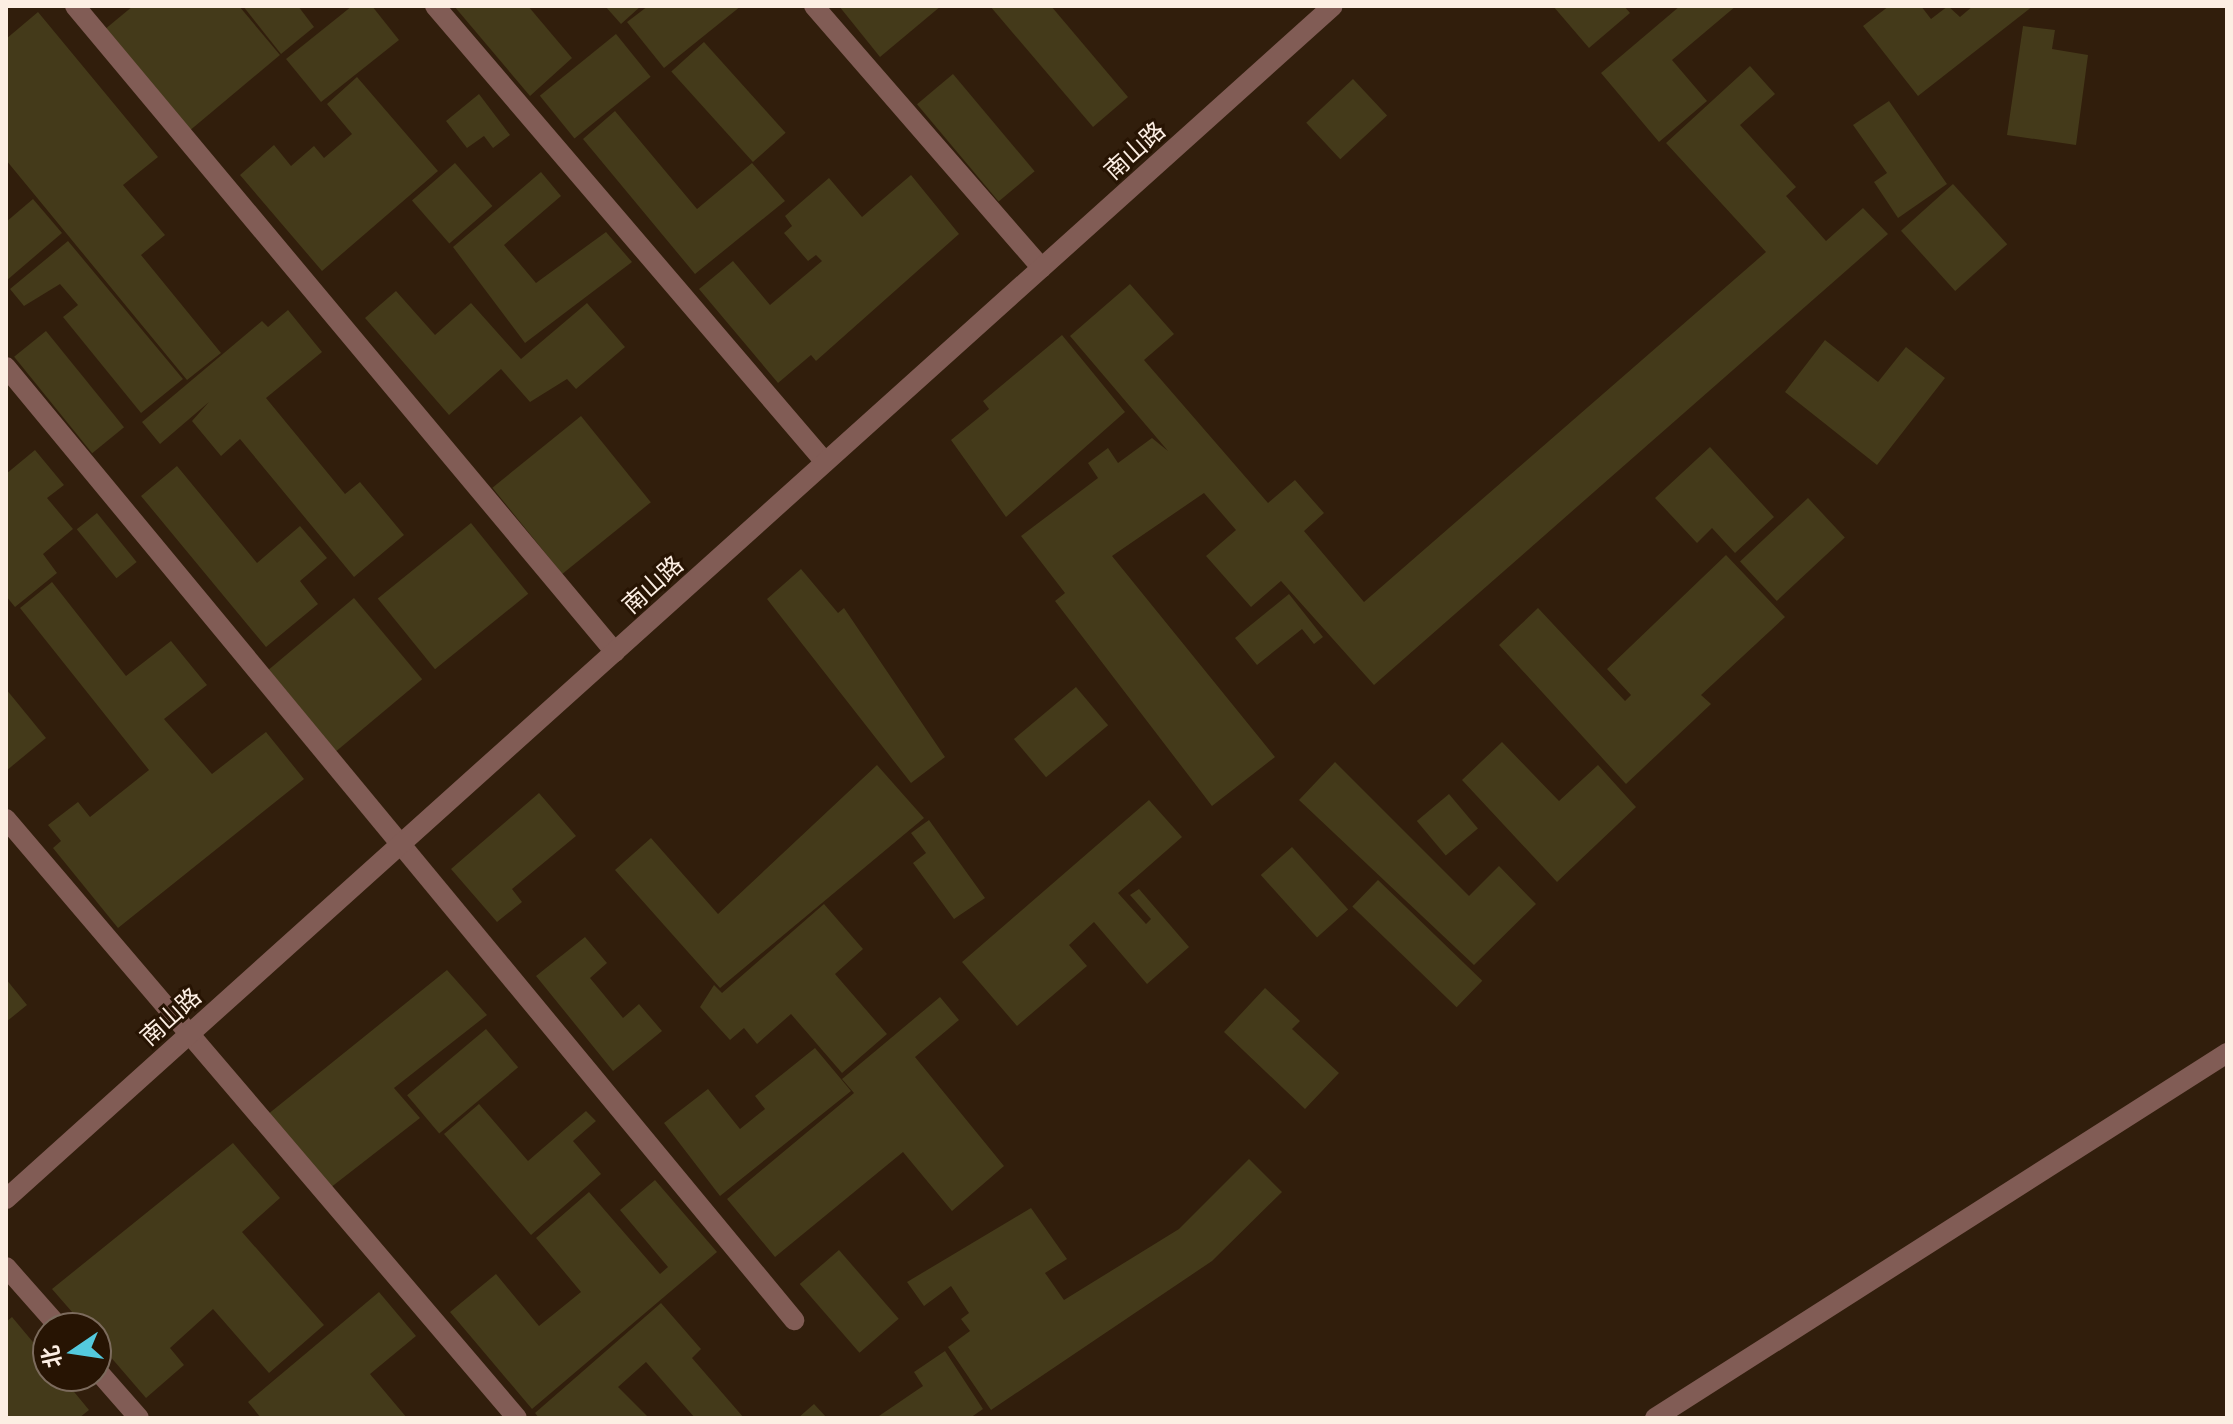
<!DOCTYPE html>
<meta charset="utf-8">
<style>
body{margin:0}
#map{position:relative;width:2233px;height:1424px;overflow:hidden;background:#311e0c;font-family:"Open Sans","Noto Sans SC",sans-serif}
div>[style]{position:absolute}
.building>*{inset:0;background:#443a1a;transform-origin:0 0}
.minor>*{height:20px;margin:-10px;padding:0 10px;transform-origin:10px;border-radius:10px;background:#815c55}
span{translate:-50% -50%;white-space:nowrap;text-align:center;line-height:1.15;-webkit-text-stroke:6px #271403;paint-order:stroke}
.street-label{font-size:24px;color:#fceee3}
.frame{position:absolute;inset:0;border:8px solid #fceee3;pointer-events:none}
.north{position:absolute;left:32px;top:1312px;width:80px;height:80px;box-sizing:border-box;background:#271403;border:2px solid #7c6b5d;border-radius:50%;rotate:257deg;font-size:22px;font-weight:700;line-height:32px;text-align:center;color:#fceee3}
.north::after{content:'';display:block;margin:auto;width:28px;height:36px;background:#54cade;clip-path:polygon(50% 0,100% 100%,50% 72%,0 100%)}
</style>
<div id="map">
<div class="building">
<i style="clip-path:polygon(133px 6px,239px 6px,280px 55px,188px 132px,104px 30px)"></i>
<i style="clip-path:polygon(243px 6px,298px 6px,314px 27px,281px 54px)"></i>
<i style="clip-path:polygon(352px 6px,372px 6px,399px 40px,321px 102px,286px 59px)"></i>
<i style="clip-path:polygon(454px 6px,528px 6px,572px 58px,530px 96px)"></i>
<i style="clip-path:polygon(605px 6px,641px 6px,621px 24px)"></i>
<i style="clip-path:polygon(648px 6px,741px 6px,664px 68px,627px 22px)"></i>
<i style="clip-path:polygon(839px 6px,941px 6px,880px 57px)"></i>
<i style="clip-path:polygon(990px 6px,1051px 6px,1128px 97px,1093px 127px)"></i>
<i style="clip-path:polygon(1553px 6px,1624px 6px,1630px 13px,1589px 48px)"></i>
<i style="clip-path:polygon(1680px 6px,1736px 6px,1672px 60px,1707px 101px,1659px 142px,1601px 73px)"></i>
<i style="clip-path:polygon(1889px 6px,1921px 6px,1931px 19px,1948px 6px,1960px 17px,1973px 6px,2033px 6px,1918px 96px,1863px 26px)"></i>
<i style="clip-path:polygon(38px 12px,158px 157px,123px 185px,165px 235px,141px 255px,221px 353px,187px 380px,6px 160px,6px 39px)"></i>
<i style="clip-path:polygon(2023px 26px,2055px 30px,2052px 49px,2088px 55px,2076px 145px,2007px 135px)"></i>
<i style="left:616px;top:34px;width:55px;height:98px;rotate:51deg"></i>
<i style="left:704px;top:42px;width:122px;height:44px;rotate:48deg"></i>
<i style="clip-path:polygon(1750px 66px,1775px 94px,1740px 125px,1796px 187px,1786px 196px,1826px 241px,1863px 208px,1888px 234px,1374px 685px,1281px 581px,1251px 607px,1206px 556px,1236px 530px,1204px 493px,1112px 556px,1275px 757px,1212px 806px,1055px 601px,1065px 593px,1021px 536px,1098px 478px,1088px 463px,1108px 448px,1118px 463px,1152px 438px,1168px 451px,1070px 336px,1130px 284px,1174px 334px,1144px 360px,1268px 503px,1295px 480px,1324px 513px,1304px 531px,1364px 602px,1766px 252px,1666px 143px)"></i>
<i style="left:953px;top:74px;width:127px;height:47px;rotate:50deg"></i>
<i style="clip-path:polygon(357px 77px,438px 171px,322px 271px,240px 175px,274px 145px,291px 166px,314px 146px,324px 158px,352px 134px,327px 104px)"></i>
<i style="left:1353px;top:79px;width:50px;height:64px;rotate:47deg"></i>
<i style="clip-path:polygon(479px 94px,510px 135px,493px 148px,484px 136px,467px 148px,446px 121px)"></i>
<i style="clip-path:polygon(1889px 101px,1947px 184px,1898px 218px,1874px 182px,1887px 173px,1853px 125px)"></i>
<i style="clip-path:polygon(615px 111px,697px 209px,752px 163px,785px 201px,695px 274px,583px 139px)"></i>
<i style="left:455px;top:163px;width:57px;height:57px;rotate:49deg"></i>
<i style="clip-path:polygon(541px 172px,561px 196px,504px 245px,536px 283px,606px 232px,632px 262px,525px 343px,453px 247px)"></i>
<i style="clip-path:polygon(911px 175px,959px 234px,816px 361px,811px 355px,778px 383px,699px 289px,733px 261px,770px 305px,822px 261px,816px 255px,808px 261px,784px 233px,792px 226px,785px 216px,829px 178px,862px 217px)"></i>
<i style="left:1953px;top:184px;width:81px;height:70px;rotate:48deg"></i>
<i style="clip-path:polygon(33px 199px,62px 233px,6px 281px,6px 222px)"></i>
<i style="clip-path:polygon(68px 241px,183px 379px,141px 413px,63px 317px,78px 305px,60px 284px,24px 306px,10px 289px)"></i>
<i style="clip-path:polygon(396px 291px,435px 335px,471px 303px,521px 359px,587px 303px,625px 347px,576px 389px,567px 379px,530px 402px,501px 369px,449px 415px,365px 318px)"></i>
<i style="clip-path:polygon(288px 310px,322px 352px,266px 398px,345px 494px,360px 482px,404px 535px,354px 577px,240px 439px,221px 456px,192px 421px,209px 402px,160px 444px,142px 422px,262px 321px,268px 327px)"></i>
<i style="left:46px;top:331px;width:124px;height:41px;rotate:51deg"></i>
<i style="clip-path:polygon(1062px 335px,1125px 412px,1006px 517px,951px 440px,989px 409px,983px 401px)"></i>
<i style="clip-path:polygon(1825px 340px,1878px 382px,1906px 347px,1945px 378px,1877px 465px,1785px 392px)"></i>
<i style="left:581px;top:416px;width:111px;height:114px;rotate:51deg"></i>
<i style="clip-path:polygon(1710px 447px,1774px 517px,1735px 553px,1712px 528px,1697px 543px,1655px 498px)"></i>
<i style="clip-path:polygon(35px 450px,64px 485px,47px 498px,73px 529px,43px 554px,57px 573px,15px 607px,6px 596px,6px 474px)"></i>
<i style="clip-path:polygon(177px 466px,257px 563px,300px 526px,327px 558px,300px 581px,318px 604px,266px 647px,141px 496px)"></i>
<i style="left:1808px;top:498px;width:54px;height:93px;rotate:47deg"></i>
<i style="left:97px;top:513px;width:63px;height:26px;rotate:51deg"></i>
<i style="left:471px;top:523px;width:91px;height:120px;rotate:51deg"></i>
<i style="clip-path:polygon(1726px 555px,1785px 617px,1701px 695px,1711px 704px,1626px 784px,1499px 645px,1538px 608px,1625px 701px,1631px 695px,1607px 669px)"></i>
<i style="clip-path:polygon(801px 569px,838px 613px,844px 608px,945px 757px,911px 783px,767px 599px)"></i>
<i style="clip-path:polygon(52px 582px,126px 676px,171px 641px,207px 685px,164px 719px,212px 774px,266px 732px,304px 779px,118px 928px,53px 848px,61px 841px,48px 825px,78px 802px,90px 817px,149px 770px,20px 608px)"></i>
<i style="clip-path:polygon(1289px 594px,1323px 637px,1314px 644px,1302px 629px,1257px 665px,1235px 638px)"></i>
<i style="left:354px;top:598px;width:106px;height:115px;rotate:50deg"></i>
<i style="left:1076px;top:687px;width:50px;height:81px;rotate:50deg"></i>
<i style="clip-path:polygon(6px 689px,46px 738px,6px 771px)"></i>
<i style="clip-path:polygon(1502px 742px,1559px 801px,1598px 765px,1636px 807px,1557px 882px,1462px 780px)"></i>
<i style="clip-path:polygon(1335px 762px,1469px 896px,1499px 866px,1536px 904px,1474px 965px,1299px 800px)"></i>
<i style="clip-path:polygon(877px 765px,924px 818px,720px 988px,615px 870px,651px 838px,718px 914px)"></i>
<i style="clip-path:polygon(539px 793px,576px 836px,512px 889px,522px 902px,497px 922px,451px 869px)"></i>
<i style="left:1449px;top:794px;width:45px;height:42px;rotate:50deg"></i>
<i style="clip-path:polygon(1149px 800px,1182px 837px,1118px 893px,1146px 924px,1151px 919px,1130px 895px,1139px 889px,1189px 947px,1147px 984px,1094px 922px,1069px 945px,1087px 966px,1017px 1026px,962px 962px)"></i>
<i style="clip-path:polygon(929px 820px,985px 898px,954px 919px,913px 863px,926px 853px,911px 833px)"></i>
<i style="left:1292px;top:847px;width:84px;height:42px;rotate:48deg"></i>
<i style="left:1378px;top:880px;width:145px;height:37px;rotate:44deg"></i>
<i style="clip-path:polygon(824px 904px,863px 949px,835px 974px,887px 1034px,842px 1073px,791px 1014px,757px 1044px,744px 1028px,730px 1040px,700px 1007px,714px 985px,722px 993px)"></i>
<i style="clip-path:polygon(585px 937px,607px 963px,590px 978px,623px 1018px,639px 1004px,662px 1031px,613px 1071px,536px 976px)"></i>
<i style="clip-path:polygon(447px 970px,487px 1015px,394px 1088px,420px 1118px,330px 1188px,267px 1115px)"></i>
<i style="clip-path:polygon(6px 979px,27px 1005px,6px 1022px)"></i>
<i style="clip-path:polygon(1265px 988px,1300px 1021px,1292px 1029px,1339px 1073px,1305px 1109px,1224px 1032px)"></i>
<i style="clip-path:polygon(940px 997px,959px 1020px,915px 1057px,1004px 1166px,952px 1211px,903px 1152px,775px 1257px,727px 1199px,854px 1093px,842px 1079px)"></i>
<i style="left:486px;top:1029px;width:50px;height:103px;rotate:50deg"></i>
<i style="clip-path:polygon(815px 1048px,851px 1091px,720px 1196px,664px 1123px,708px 1089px,740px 1129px,765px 1109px,755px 1096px)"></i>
<i style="clip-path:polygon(479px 1104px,528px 1161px,586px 1111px,596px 1121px,573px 1141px,601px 1174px,531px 1235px,444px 1134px)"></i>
<i style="clip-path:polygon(233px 1143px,280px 1198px,242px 1232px,324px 1325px,269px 1373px,213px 1309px,170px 1348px,184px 1365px,146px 1398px,96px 1340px,96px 1328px,86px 1328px,52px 1289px)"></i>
<i style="clip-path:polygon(1249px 1159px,1282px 1192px,1212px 1261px,991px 1410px,948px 1347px,970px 1331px,961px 1319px,969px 1313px,951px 1286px,924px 1306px,907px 1282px,1031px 1208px,1067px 1259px,1045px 1273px,1064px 1300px,1179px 1229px)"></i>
<i style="clip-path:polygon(655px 1180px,717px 1252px,532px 1409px,450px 1312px,496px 1274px,539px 1326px,581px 1292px,536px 1238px,589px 1192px,660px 1274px,668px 1267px,620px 1210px)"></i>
<i style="left:839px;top:1250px;width:91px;height:52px;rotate:49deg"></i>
<i style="clip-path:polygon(379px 1292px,416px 1336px,370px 1374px,407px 1418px,261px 1418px,248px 1402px)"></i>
<i style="clip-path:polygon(661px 1303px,701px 1349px,692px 1358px,744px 1418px,695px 1418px,646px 1362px,618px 1387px,649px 1418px,539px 1418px,535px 1413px)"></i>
<i style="clip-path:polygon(12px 1317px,48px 1360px,48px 1376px,61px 1376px,89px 1410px,79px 1418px,6px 1418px,6px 1322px)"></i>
<i style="clip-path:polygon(945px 1351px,983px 1409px,970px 1418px,876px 1418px,923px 1386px,914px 1372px)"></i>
<i style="clip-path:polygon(814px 1404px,827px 1418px,798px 1418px)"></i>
</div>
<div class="minor">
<i style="left:75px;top:6px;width:842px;rotate:50.11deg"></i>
<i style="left:435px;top:6px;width:600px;rotate:49.46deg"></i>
<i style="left:814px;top:6px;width:347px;rotate:49deg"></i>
<i style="left:6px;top:367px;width:1237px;rotate:50.41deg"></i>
<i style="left:6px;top:819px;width:787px;rotate:49.53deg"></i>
<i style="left:6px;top:1199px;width:1784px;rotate:-41.96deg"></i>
<i style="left:6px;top:1267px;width:81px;rotate:48.5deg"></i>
<i style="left:96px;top:1369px;width:65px;rotate:48.7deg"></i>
<i style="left:1655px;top:1418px;width:679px;rotate:-32.54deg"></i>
</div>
<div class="street-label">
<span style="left:1134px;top:150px;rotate:-42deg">南山路</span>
<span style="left:652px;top:584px;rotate:-42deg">南山路</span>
<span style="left:170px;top:1016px;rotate:-42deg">南山路</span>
</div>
<div class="frame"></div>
<div class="north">北</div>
</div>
